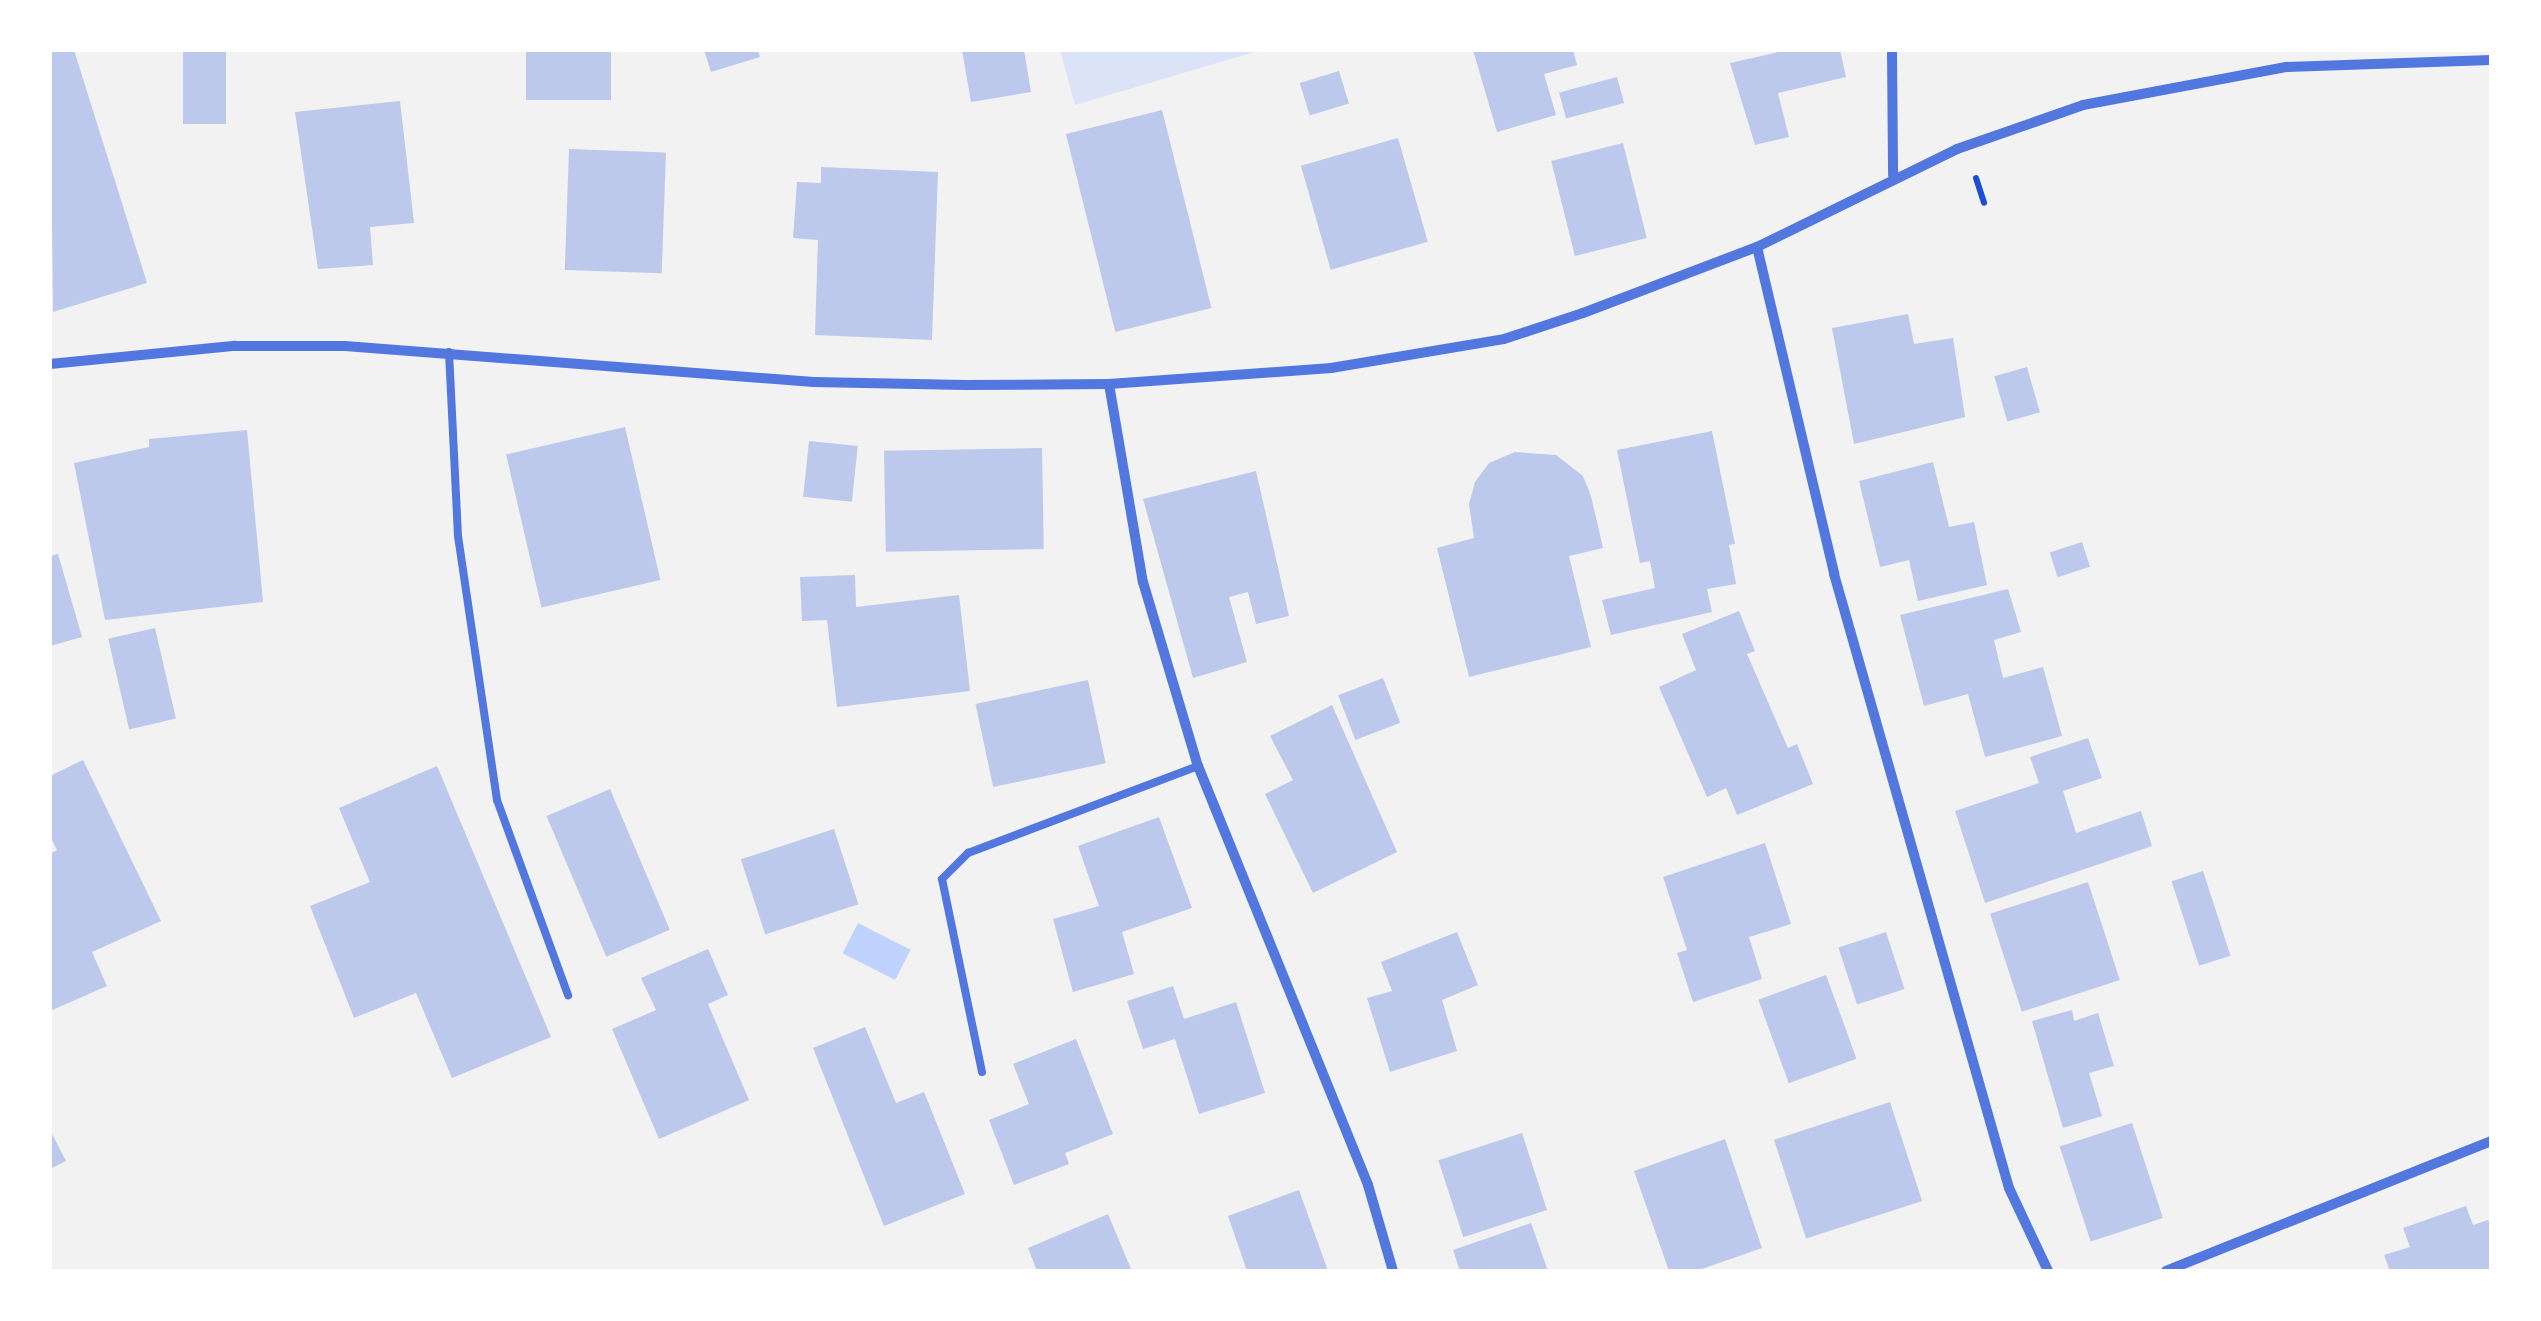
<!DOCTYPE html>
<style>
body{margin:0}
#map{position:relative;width:2541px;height:1321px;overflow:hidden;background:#f2f2f2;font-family:Inter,sans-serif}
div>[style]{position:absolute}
.green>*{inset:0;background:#dbe4f7}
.water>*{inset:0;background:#bfd3fe;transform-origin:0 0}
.building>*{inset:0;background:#bdc9ec;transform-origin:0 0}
.path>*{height:6px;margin:-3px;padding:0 3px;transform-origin:3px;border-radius:3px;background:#1d4ed8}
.service>*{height:8px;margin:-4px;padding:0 4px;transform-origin:4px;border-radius:4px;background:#5277de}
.minor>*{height:10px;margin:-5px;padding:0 5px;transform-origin:5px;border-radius:5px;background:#5277de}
span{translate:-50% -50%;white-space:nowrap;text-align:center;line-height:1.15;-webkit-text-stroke:8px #fff;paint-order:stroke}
.frame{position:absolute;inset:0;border:52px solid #fff;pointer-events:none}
</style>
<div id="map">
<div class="green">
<i style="clip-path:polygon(1060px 50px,1261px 50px,1075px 105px)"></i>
</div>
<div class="water">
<i style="left:858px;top:923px;width:59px;height:34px;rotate:27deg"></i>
</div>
<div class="building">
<i style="clip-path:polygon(50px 50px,74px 50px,147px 283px,53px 312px)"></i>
<i style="left:183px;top:50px;width:43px;height:74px"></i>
<i style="left:526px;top:50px;width:85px;height:50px"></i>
<i style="clip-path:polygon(704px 50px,758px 50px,760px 57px,711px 72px)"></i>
<i style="clip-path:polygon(962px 50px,1024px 50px,1031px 92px,971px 102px)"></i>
<i style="clip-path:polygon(1473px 50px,1573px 50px,1577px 65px,1544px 74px,1556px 115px,1497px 132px)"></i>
<i style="clip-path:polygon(1788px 50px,1840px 50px,1846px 77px,1778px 93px,1789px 137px,1755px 145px,1730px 63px)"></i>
<i style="left:1339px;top:71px;width:34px;height:41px;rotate:73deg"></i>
<i style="left:1617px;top:77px;width:27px;height:60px;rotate:75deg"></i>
<i style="clip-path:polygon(400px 101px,414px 223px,370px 227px,373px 265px,318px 269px,295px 112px)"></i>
<i style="left:1162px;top:110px;width:204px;height:99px;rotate:76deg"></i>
<i style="left:1398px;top:138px;width:108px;height:101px;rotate:74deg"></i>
<i style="left:1623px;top:143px;width:98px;height:74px;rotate:76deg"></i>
<i style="left:569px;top:149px;width:97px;height:121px;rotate:2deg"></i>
<i style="clip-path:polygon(821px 167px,938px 172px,932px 340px,815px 335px,818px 240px,793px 238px,797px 182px,821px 183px)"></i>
<i style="clip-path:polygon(1908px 314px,1914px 344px,1953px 338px,1965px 417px,1854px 444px,1832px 328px)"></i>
<i style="left:2027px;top:367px;width:47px;height:34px;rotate:74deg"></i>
<i style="left:625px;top:427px;width:157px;height:122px;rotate:77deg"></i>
<i style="clip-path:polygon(247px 430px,263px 602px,105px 620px,74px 463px,149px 447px,149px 439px)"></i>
<i style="clip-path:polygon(1712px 431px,1735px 544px,1729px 545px,1736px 584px,1707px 589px,1712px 612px,1611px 635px,1602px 600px,1655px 588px,1650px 561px,1640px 563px,1617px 450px)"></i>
<i style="left:809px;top:441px;width:49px;height:56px;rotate:6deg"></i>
<i style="left:1042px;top:448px;width:101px;height:158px;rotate:89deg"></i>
<i style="clip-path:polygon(1515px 452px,1556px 455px,1583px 476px,1591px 496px,1603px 548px,1569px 556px,1591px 647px,1469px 677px,1437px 548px,1474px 538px,1469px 504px,1475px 482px,1489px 463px)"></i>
<i style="clip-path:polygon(1933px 462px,1949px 527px,1974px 522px,1987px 585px,1918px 601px,1909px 560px,1880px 567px,1859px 481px)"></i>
<i style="clip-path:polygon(1256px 471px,1289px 616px,1256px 624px,1248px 592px,1229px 597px,1247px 662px,1193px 678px,1143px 499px)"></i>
<i style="left:2082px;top:542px;width:26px;height:34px;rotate:72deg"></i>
<i style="clip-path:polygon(58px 554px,82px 637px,50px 646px,50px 556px)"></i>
<i style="clip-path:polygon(855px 575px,856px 607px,959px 595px,970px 691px,837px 707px,827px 620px,802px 621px,800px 577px)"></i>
<i style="clip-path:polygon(2008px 589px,2021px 632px,1994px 640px,2003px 678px,2043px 667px,2062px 736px,1985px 757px,1968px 694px,1924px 706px,1900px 615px)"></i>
<i style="clip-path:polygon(1739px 611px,1755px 651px,1747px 654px,1788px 748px,1797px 744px,1813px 784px,1737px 815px,1726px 788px,1707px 797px,1659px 687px,1696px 670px,1682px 634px)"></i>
<i style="left:155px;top:628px;width:93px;height:48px;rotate:77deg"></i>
<i style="left:1383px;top:678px;width:48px;height:48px;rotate:69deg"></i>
<i style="left:1088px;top:680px;width:85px;height:115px;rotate:78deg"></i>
<i style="clip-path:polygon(1332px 705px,1397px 852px,1313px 893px,1265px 794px,1293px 780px,1270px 736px)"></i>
<i style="clip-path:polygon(2088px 738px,2102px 778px,2063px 791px,2076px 833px,2141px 811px,2152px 846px,1985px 903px,1955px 811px,2039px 783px,2030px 757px)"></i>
<i style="clip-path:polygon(83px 760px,161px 921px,92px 952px,107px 986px,50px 1011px,50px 854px,57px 850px,50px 836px,50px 776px)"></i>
<i style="clip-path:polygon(437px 766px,551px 1037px,452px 1078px,416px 993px,354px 1018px,310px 906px,370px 882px,339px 808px)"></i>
<i style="left:610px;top:789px;width:153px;height:69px;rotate:67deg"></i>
<i style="clip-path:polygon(1159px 817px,1192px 908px,1122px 932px,1134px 974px,1073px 992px,1053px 919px,1099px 906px,1078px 846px)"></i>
<i style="left:834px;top:829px;width:79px;height:98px;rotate:72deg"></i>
<i style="clip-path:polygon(1765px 843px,1791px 924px,1749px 937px,1762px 979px,1693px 1002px,1677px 953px,1687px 950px,1663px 877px)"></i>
<i style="left:2203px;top:871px;width:89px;height:33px;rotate:72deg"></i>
<i style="left:2088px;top:882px;width:103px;height:103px;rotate:72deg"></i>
<i style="clip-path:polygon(1457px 932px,1478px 985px,1442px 1000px,1457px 1051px,1390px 1072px,1367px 998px,1392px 991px,1381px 962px)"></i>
<i style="left:1886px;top:932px;width:60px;height:50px;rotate:72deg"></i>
<i style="clip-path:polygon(708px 949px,728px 995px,708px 1004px,749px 1100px,659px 1139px,612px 1029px,656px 1010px,641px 978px)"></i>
<i style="left:1826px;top:975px;width:89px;height:72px;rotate:70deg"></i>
<i style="clip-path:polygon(1173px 986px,1184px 1019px,1236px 1002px,1265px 1093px,1199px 1114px,1175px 1039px,1143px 1049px,1127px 1001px)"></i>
<i style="clip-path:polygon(2072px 1010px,2074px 1021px,2098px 1013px,2114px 1066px,2089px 1073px,2102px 1116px,2063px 1128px,2032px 1021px)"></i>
<i style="clip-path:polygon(865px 1027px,896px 1103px,924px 1092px,965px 1194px,884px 1226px,813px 1048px)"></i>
<i style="clip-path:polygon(1076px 1039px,1113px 1134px,1065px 1153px,1069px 1164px,1014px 1185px,989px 1120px,1029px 1104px,1013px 1064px)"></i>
<i style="left:1890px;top:1102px;width:104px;height:122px;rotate:72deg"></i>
<i style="left:2132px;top:1123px;width:100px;height:76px;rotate:72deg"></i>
<i style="clip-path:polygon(50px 1130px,66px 1161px,50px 1169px)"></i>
<i style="left:1522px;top:1133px;width:81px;height:88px;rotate:72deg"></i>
<i style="clip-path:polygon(1725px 1139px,1762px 1248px,1696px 1271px,1669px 1271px,1634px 1171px)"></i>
<i style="clip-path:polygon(1299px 1190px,1328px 1271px,1247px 1271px,1228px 1216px)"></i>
<i style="clip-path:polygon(2466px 1206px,2473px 1225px,2488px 1220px,2491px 1225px,2491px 1271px,2390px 1271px,2384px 1255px,2410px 1247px,2403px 1228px)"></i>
<i style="clip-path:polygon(1108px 1214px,1131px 1269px,1037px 1271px,1028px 1248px)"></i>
<i style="clip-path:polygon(1531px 1223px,1548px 1271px,1460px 1271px,1453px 1250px)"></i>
</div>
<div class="path">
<i style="left:1976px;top:178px;width:26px;rotate:72deg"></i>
</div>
<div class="service">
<i style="left:449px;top:352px;width:184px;rotate:87.2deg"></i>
<i style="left:458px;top:536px;width:267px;rotate:81.6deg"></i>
<i style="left:497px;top:800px;width:208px;rotate:70deg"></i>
<i style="left:982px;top:1072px;width:197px;rotate:-101.7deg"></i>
<i style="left:942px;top:879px;width:37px;rotate:-45deg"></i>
<i style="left:968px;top:853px;width:246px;rotate:-20.7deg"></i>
</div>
<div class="minor">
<i style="left:1892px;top:50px;width:125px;rotate:89.5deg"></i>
<i style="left:1757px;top:247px;width:336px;rotate:76.7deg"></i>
<i style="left:1834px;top:574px;width:638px;rotate:74.09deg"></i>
<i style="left:2009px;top:1188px;width:92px;rotate:64.8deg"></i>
<i style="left:50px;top:364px;width:186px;rotate:-5.6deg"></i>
<i style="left:235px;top:346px;width:110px"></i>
<i style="left:345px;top:346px;width:470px;rotate:4.4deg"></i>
<i style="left:814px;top:382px;width:151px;rotate:1.1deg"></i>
<i style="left:965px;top:385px;width:144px;rotate:-0.4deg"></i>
<i style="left:1109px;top:384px;width:223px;rotate:-4.1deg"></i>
<i style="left:1331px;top:368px;width:175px;rotate:-9.5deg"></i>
<i style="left:1504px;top:339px;width:83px;rotate:-18.2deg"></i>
<i style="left:1583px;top:313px;width:186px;rotate:-20.8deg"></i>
<i style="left:1757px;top:247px;width:223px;rotate:-26.1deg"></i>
<i style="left:1957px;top:149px;width:133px;rotate:-19.2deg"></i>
<i style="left:2083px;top:105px;width:208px;rotate:-10.6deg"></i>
<i style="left:2287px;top:67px;width:204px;rotate:-2deg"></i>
<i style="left:1109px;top:384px;width:201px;rotate:80.3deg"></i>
<i style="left:1143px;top:582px;width:192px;rotate:73.4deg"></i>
<i style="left:1198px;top:766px;width:452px;rotate:67.9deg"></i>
<i style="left:1368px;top:1185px;width:90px;rotate:73.8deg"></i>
<i style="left:2166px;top:1271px;width:350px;rotate:-21.8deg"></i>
</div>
<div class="frame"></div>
</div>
